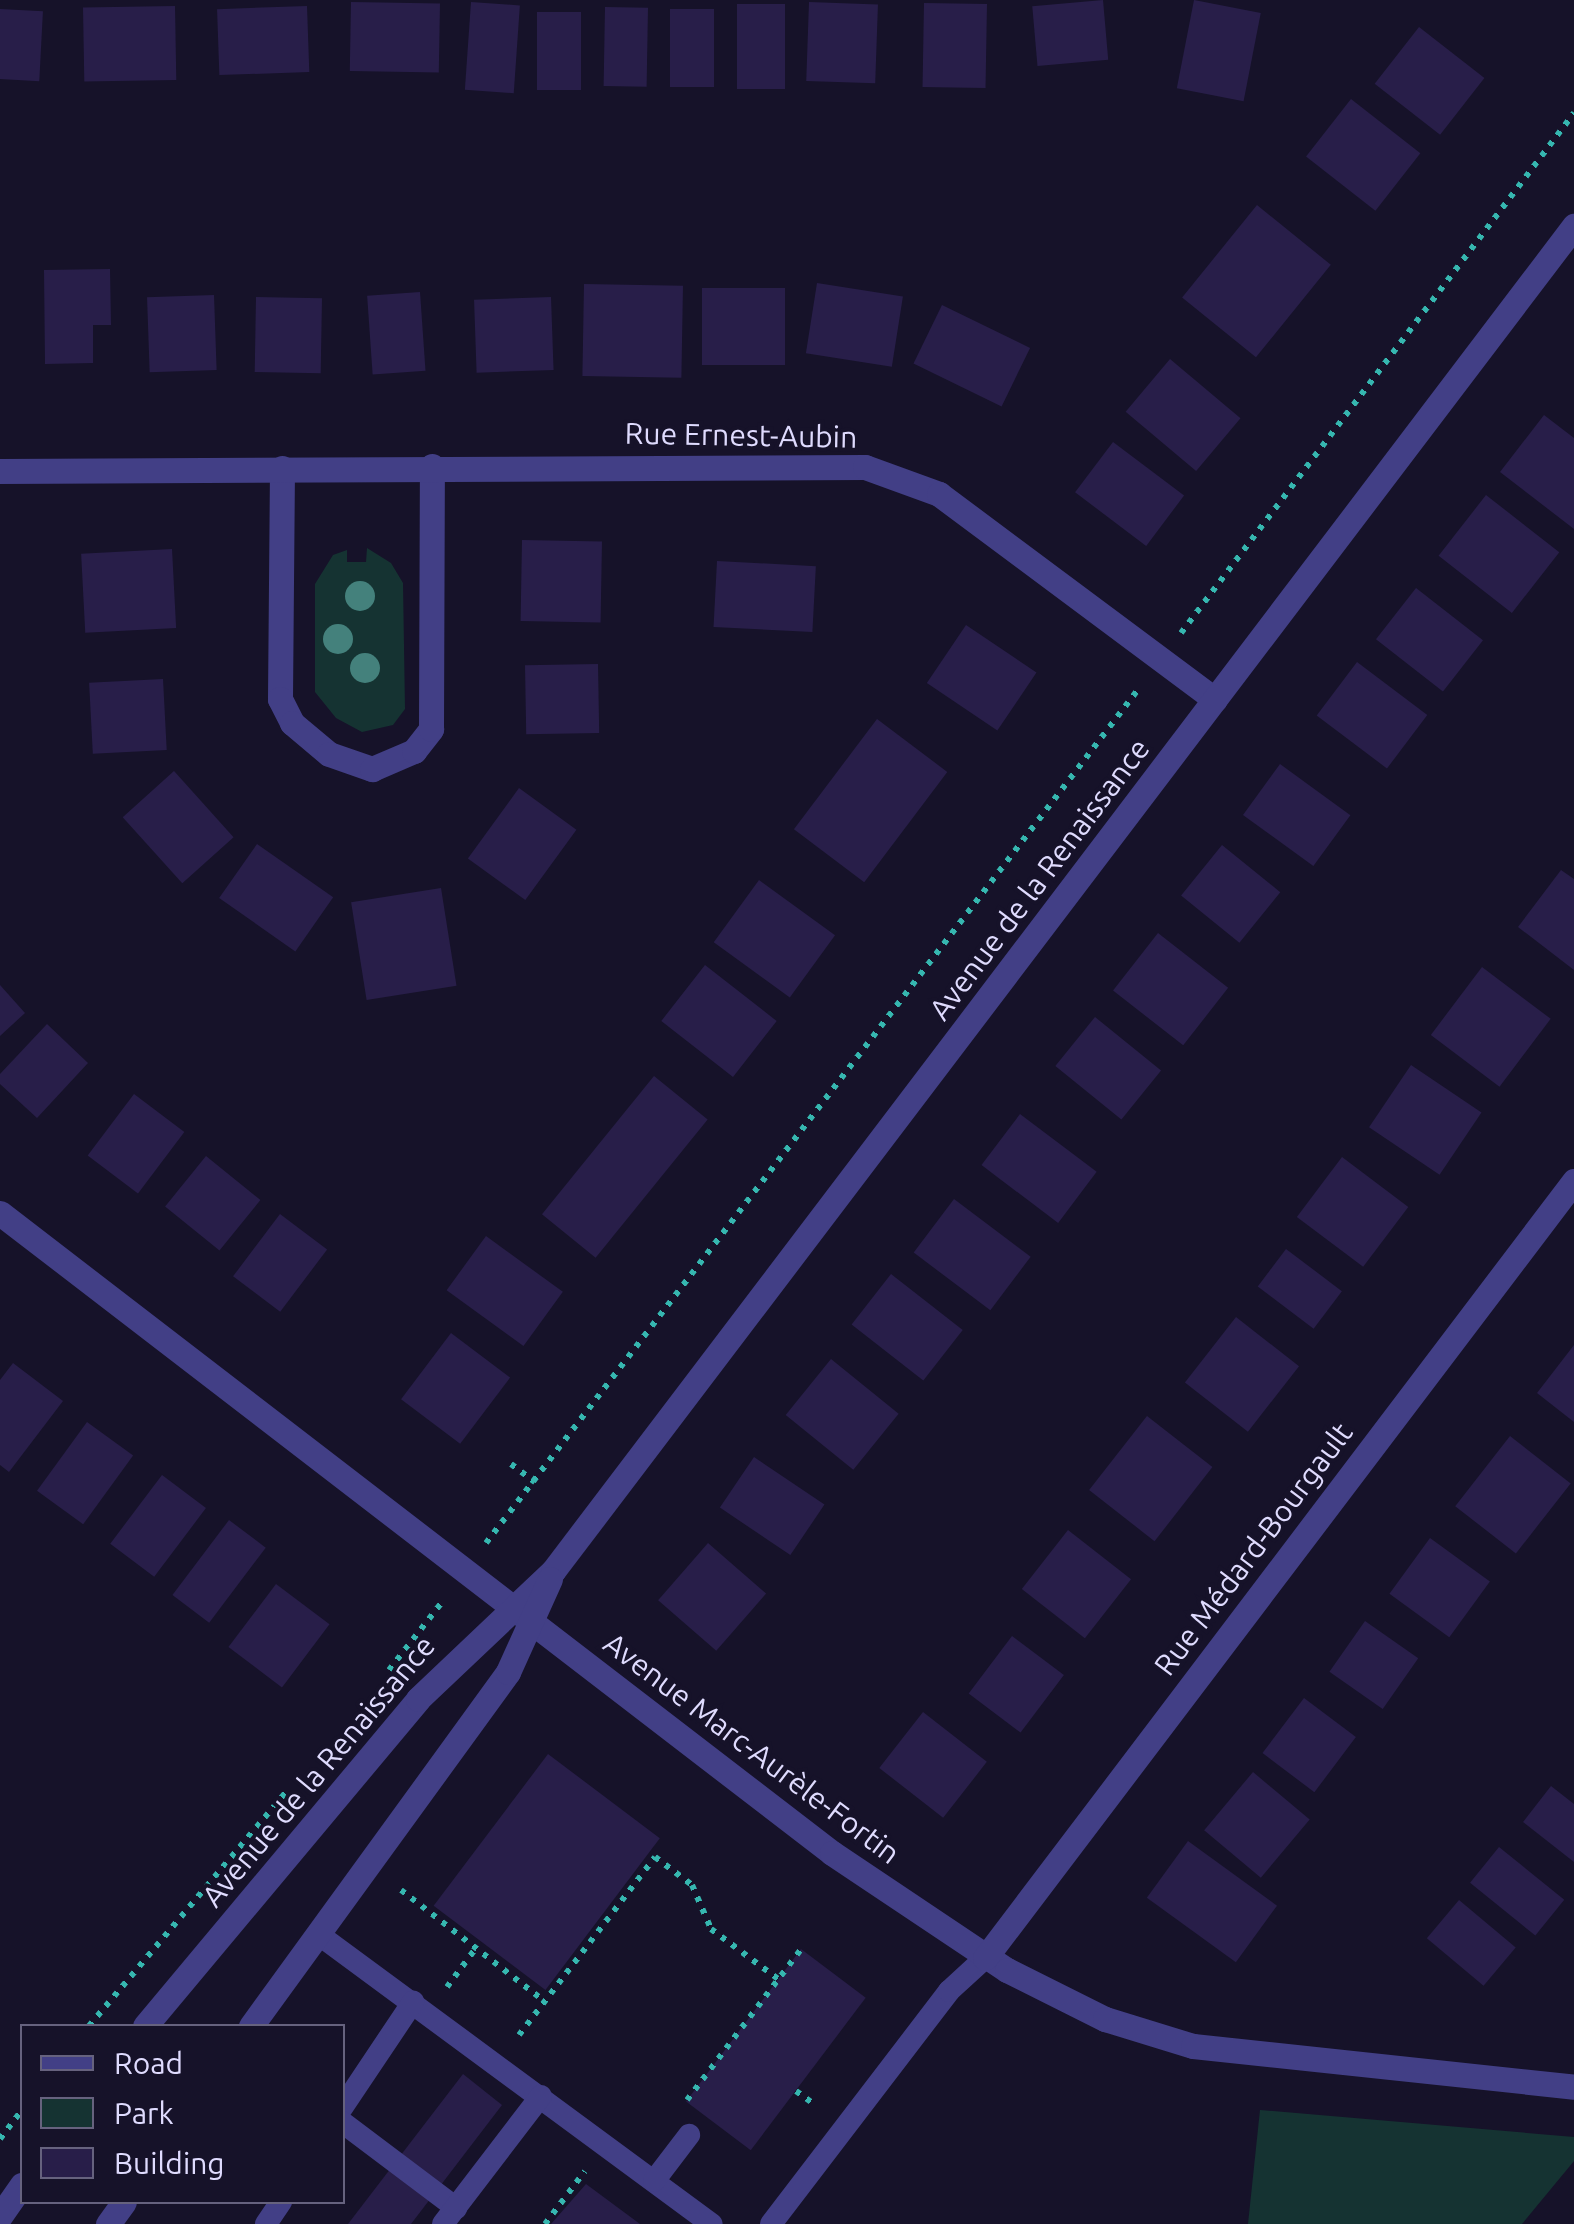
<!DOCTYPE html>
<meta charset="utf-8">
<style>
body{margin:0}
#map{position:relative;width:1574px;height:2224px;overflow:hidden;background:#161229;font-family:Ubuntu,sans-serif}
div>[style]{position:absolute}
.green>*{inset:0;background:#153332}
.building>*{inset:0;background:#281e49;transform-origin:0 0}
.path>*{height:6px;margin-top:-3px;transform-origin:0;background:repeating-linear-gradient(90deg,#36b7b0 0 5px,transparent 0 13px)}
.service>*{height:22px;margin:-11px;padding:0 11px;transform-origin:11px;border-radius:11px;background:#423f86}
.minor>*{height:25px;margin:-12.5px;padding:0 12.5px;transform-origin:12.5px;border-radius:12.5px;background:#423f86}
.tertiary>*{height:25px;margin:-12.5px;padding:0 12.5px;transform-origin:12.5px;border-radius:12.5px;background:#423f86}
.trees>*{width:30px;height:30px;margin:-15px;border-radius:50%;background:#44817c}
span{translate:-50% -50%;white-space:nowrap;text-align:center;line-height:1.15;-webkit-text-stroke:8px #161229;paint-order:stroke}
.street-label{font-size:30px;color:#dfdbfe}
.legend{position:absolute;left:20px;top:2024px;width:325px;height:180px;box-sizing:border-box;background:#161229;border:2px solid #66627e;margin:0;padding:12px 18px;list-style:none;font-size:30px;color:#dfdbfe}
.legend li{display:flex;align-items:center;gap:20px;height:50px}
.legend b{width:50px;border:2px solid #66627e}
</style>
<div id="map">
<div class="green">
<i style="clip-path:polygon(367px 548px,391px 563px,403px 583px,405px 709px,393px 725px,362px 732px,336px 718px,315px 692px,315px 584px,333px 555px,347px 550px,347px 562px,366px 562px)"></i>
<i style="clip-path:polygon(1260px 2110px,1574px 2137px,1574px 2161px,1522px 2224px,1248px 2224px)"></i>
</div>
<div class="building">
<i style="left:1103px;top:0;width:60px;height:71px;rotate:85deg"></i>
<i style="left:1194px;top:0;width:68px;height:90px;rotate:11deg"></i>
<i style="left:351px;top:2px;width:89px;height:69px;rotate:1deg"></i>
<i style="left:471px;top:2px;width:49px;height:88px;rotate:4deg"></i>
<i style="left:809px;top:2px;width:69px;height:79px;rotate:2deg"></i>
<i style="left:924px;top:3px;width:63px;height:84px;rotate:1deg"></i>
<i style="left:737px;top:4px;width:48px;height:85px"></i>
<i style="left:175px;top:6px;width:74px;height:92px;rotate:89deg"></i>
<i style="left:307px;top:6px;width:66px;height:90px;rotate:88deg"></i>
<i style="left:605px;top:7px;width:43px;height:79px;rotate:1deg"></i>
<i style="left:0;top:9px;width:43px;height:70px;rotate:3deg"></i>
<i style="left:670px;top:9px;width:44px;height:78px"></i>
<i style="left:537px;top:12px;width:44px;height:78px"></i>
<i style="left:1419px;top:27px;width:83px;height:72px;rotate:38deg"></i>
<i style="left:1351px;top:99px;width:88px;height:73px;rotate:38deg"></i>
<i style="left:1257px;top:205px;width:95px;height:119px;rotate:39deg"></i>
<i style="clip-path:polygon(110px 269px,111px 325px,93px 325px,93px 363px,45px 364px,44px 270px)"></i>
<i style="left:817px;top:283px;width:87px;height:71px;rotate:9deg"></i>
<i style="left:584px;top:284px;width:99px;height:92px;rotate:1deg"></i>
<i style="left:702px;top:288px;width:83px;height:77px"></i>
<i style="left:420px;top:292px;width:79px;height:53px;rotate:86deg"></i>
<i style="left:214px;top:295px;width:75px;height:67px;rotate:88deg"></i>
<i style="left:256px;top:297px;width:66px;height:75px;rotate:1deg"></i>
<i style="left:551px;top:297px;width:73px;height:77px;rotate:88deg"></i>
<i style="left:942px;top:305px;width:98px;height:65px;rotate:26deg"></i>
<i style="left:1170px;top:359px;width:92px;height:69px;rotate:40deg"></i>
<i style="clip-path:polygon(1544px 415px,1574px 438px,1574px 529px,1500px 472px)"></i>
<i style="left:1113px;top:442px;width:89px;height:63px;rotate:37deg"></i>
<i style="left:1486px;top:495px;width:93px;height:77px;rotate:38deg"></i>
<i style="left:522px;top:540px;width:80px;height:81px;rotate:1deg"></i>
<i style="left:172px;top:549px;width:79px;height:91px;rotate:87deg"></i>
<i style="left:717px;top:561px;width:99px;height:66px;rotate:3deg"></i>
<i style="left:1416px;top:588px;width:85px;height:65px;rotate:38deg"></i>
<i style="left:966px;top:625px;width:85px;height:70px;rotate:34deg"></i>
<i style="left:1357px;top:662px;width:88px;height:67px;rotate:37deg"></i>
<i style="left:598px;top:664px;width:69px;height:73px;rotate:89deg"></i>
<i style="left:163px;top:679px;width:71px;height:74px;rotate:87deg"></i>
<i style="left:877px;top:719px;width:88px;height:138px;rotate:37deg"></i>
<i style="left:1280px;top:764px;width:87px;height:63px;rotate:36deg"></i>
<i style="left:174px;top:771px;width:89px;height:69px;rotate:48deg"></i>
<i style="left:519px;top:788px;width:71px;height:87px;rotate:36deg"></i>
<i style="left:257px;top:844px;width:93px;height:66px;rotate:35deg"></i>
<i style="left:1222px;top:845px;width:75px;height:65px;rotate:39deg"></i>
<i style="clip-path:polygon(1561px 870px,1574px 879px,1574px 970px,1518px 927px)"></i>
<i style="left:759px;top:880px;width:94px;height:77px;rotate:36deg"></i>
<i style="left:441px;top:888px;width:99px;height:91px;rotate:81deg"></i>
<i style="left:1158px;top:933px;width:89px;height:73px;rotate:38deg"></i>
<i style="left:705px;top:965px;width:91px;height:71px;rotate:38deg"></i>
<i style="left:1482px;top:967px;width:86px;height:85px;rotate:37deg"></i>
<i style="clip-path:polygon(0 985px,25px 1013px,0 1036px)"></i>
<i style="left:1095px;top:1017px;width:85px;height:63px;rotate:39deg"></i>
<i style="clip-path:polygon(47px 1024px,88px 1063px,37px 1118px,0 1084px,0 1074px)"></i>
<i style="left:1411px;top:1065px;width:85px;height:75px;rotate:34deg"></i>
<i style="left:654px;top:1076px;width:69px;height:178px;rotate:39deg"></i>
<i style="left:134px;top:1094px;width:63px;height:77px;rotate:37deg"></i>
<i style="left:1020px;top:1114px;width:96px;height:64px;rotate:37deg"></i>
<i style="left:206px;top:1156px;width:70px;height:65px;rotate:39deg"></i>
<i style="left:1342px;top:1157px;width:83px;height:75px;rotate:37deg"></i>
<i style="left:954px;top:1199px;width:96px;height:67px;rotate:37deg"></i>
<i style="left:280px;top:1214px;width:59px;height:78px;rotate:37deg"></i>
<i style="left:486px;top:1236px;width:95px;height:67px;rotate:36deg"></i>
<i style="left:1286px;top:1249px;width:70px;height:47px;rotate:37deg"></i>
<i style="left:891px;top:1274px;width:91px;height:64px;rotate:38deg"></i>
<i style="left:1236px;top:1317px;width:80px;height:83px;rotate:38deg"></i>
<i style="left:451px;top:1333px;width:74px;height:83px;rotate:37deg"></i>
<i style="clip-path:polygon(1574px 1345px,1574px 1422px,1537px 1393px)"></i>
<i style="left:831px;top:1359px;width:87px;height:72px;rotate:39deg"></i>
<i style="clip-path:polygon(13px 1363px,63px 1401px,9px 1472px,0 1465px,0 1380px)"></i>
<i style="left:1147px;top:1416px;width:83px;height:94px;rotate:38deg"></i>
<i style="left:87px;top:1422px;width:57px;height:85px;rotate:36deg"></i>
<i style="left:1510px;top:1436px;width:77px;height:89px;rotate:38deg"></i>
<i style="left:754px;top:1457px;width:85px;height:61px;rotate:34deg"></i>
<i style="left:162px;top:1475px;width:55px;height:86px;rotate:37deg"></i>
<i style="left:229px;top:1520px;width:46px;height:94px;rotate:37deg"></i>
<i style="left:1068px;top:1530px;width:80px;height:75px;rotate:38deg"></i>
<i style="left:1430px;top:1538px;width:74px;height:69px;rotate:36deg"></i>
<i style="left:708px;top:1543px;width:77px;height:76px;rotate:41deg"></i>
<i style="left:276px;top:1584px;width:67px;height:79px;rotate:37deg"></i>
<i style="left:1365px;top:1621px;width:65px;height:62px;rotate:35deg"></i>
<i style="left:1012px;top:1636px;width:65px;height:72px;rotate:37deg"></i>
<i style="left:1304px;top:1698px;width:65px;height:69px;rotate:37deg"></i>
<i style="left:923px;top:1712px;width:81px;height:71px;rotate:38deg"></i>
<i style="left:548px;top:1754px;width:140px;height:190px;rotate:37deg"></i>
<i style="left:1253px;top:1772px;width:74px;height:76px;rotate:40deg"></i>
<i style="clip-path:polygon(1551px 1786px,1574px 1804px,1574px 1862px,1523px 1822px)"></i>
<i style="left:1188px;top:1841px;width:110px;height:70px;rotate:36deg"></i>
<i style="left:1499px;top:1847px;width:84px;height:46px;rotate:39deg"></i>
<i style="left:1459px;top:1900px;width:74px;height:50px;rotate:40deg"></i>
<i style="left:801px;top:1949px;width:81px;height:191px;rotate:37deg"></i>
<i style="clip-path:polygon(463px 2074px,502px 2105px,411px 2224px,348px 2224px)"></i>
<i style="clip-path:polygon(586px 2184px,640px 2224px,551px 2224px)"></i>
</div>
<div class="path">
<i style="left:1181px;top:633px;width:652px;rotate:-52.92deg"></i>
<i style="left:511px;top:1464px;width:30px;rotate:37deg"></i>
<i style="left:486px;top:1543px;width:1077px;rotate:-52.62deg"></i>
<i style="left:389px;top:1670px;width:88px;rotate:-52deg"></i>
<i style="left:401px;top:1890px;width:181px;rotate:37.8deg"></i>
<i style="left:447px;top:1987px;width:49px;rotate:-53.4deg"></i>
<i style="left:89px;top:2026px;width:309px;rotate:-49.9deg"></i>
<i style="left:519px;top:2035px;width:224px;rotate:-52.6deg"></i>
<i style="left:655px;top:1857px;width:46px;rotate:37.1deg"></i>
<i style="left:692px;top:1885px;width:48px;rotate:66.6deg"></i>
<i style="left:711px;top:1929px;width:84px;rotate:36.7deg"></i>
<i style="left:796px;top:2091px;width:24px;rotate:36deg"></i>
<i style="left:687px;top:2100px;width:189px;rotate:-52.9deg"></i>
<i style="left:0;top:2139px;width:36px;rotate:-53deg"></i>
<i style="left:545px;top:2224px;width:66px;rotate:-53deg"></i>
</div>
<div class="service">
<i style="left:318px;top:1934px;width:489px;rotate:36.4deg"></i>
<i style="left:342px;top:2108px;width:128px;rotate:-56.2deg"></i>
<i style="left:342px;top:2122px;width:143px;rotate:37deg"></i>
<i style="left:654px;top:2181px;width:58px;rotate:-52.7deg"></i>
<i style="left:266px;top:2224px;width:27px;rotate:-56deg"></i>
<i style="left:443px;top:2224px;width:161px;rotate:-52.6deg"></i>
<i style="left:771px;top:2224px;width:293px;rotate:-52.6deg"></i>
<i style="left:949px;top:1991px;width:49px;rotate:-42.5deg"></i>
</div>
<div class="minor">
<i style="left:282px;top:468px;width:231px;rotate:90.5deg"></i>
<i style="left:280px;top:699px;width:27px;rotate:63deg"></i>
<i style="left:292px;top:723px;width:48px;rotate:40deg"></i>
<i style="left:329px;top:754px;width:46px;rotate:19.2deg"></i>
<i style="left:372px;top:769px;width:46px;rotate:-23.2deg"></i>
<i style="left:414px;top:751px;width:28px;rotate:-52deg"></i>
<i style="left:431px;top:729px;width:263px;rotate:-89.8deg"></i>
<i style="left:0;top:471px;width:865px;rotate:-0.26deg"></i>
<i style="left:865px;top:467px;width:79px;rotate:20deg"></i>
<i style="left:939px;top:494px;width:344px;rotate:36.7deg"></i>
<i style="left:0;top:1213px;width:1050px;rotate:37.57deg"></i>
<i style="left:832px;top:1853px;width:211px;rotate:33.8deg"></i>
<i style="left:1007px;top:1970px;width:110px;rotate:26.6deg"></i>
<i style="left:1105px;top:2019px;width:92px;rotate:17.1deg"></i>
<i style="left:1193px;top:2046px;width:383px;rotate:6.1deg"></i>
<i style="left:985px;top:1958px;width:975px;rotate:-52.84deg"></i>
</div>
<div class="tertiary">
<i style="left:145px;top:2026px;width:426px;rotate:-50.1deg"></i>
<i style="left:418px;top:1699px;width:186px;rotate:-43.5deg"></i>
<i style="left:553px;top:1571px;width:1689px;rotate:-52.8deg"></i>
<i style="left:251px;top:2026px;width:437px;rotate:-54deg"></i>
<i style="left:508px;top:1672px;width:102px;rotate:-65.7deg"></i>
<i style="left:0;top:2216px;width:38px;rotate:-55deg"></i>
<i style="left:108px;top:2224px;width:27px;rotate:-54deg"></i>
</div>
<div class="trees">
<i style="left:360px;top:596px"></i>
<i style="left:338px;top:639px"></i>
<i style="left:365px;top:668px"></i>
</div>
<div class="street-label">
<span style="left:741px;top:435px;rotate:1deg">Rue Ernest-Aubin</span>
<span style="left:1039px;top:879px;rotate:-53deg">Avenue de la Renaissance</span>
<span style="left:1253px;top:1549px;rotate:-53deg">Rue Médard-Bourgault</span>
<span style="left:752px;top:1748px;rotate:37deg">Avenue Marc-Aurèle-Fortin</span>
<span style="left:318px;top:1771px;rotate:-50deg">Avenue de la Renaissance</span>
</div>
<ul class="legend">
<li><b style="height:12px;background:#423f86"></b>Road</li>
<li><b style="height:28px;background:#153332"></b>Park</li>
<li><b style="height:28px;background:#281e49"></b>Building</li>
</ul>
</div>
